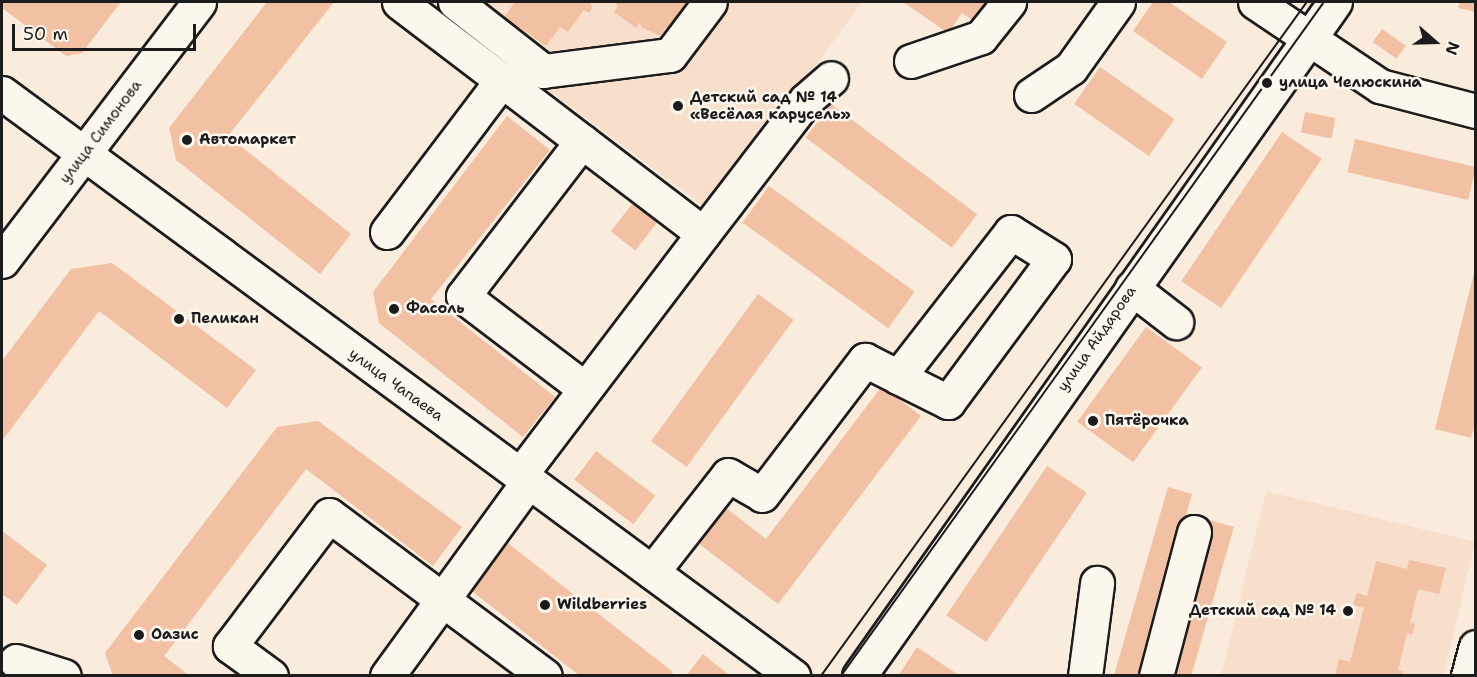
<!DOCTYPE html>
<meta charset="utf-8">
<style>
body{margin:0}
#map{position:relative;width:1477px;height:677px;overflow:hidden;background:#f9ecdd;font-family:"Shantell Sans",sans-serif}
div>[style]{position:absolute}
.built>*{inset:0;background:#f7dfcb}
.building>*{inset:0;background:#f2c0a2;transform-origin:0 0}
.roads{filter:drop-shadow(2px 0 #1c1c1c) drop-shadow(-2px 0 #1c1c1c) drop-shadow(0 2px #1c1c1c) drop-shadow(0 -2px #1c1c1c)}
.minor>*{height:33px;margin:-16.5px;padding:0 16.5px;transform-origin:16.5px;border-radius:16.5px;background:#fbf7ec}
.tram>*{height:1.5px;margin:-0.75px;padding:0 0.75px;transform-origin:0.75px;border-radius:0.75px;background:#1c1c1c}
.dots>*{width:16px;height:16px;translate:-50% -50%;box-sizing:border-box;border:3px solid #fbf7ec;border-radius:50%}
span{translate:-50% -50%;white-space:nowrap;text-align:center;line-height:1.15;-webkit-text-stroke:5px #fbf7ec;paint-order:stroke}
.poi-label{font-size:15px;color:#1c1c1c;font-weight:700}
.left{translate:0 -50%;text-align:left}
.right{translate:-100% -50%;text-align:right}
.street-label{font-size:15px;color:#1c1c1c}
.frame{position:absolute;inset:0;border:3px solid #1c1c1c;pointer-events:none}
.north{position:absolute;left:1405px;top:12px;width:60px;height:60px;-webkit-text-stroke:4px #fbf7ec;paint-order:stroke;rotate:110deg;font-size:16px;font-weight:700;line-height:24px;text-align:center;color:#1c1c1c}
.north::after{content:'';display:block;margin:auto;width:21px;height:27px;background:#1c1c1c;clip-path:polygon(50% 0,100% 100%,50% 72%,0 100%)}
.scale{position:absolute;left:12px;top:24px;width:184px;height:27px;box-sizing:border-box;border:3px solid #1c1c1c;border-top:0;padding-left:8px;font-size:18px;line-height:21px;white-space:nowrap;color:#1c1c1c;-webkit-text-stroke:4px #fbf7ec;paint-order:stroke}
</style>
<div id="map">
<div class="built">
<i style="clip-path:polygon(431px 2px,862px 2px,710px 211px)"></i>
<i style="clip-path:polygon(1266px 491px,1475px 542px,1444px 675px,1221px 676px)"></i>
</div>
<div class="building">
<i style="clip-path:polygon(2px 2px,121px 2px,82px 53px,66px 56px,2px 8px)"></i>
<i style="clip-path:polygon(267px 2px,334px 2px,228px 136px,351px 234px,320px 274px,176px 160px,169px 128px)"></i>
<i style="clip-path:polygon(515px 2px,590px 2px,592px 8px,589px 13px,584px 10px,568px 32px,560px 27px,546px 46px,504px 17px)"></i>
<i style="clip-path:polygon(613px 2px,691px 2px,670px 31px,666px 27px,660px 36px,641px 27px,640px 22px,636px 28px,614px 12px,618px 6px)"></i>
<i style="clip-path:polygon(903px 2px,994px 2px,978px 24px,962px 13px,948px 33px)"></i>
<i style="clip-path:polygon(1153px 2px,1169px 2px,1227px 42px,1202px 79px,1133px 31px)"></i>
<i style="clip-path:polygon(1460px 2px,1476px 2px,1476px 12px,1458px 8px)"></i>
<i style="left:1382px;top:29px;width:29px;height:16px;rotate:35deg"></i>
<i style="left:1100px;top:67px;width:91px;height:45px;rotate:35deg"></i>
<i style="left:831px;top:104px;width:183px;height:42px;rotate:37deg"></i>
<i style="left:1305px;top:112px;width:31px;height:21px;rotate:11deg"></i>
<i style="clip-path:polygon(507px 116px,550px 150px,431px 299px,555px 397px,523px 437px,379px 323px,373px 292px)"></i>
<i style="left:1282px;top:132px;width:48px;height:180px;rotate:34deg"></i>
<i style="left:1355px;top:139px;width:124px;height:34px;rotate:13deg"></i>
<i style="left:769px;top:186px;width:180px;height:45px;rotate:36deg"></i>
<i style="left:633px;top:203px;width:31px;height:36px;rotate:38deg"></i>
<i style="clip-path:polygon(112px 263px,256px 370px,227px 408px,99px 311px,2px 441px,2px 361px,71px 269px)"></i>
<i style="clip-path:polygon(1475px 269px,1476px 420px,1471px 438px,1435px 429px)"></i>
<i style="left:758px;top:294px;width:44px;height:182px;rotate:36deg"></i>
<i style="left:1146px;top:327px;width:69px;height:117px;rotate:36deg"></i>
<i style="clip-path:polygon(882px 386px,921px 416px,778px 604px,694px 540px,721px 504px,766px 539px)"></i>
<i style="clip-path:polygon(318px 421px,462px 527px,433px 566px,306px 469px,164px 656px,190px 676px,113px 676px,105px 653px,277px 427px)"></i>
<i style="left:596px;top:451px;width:74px;height:36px;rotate:37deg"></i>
<i style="left:1047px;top:466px;width:48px;height:180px;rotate:34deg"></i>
<i style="left:1168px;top:487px;width:25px;height:196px;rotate:16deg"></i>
<i style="left:1206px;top:519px;width:29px;height:162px;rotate:16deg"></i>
<i style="clip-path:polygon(2px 531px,47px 565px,17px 605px,2px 594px)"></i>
<i style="clip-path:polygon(500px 537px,673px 672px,670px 676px,580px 676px,463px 584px)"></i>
<i style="clip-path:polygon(1409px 560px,1446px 568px,1439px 594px,1418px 589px,1410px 623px,1415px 624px,1412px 635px,1407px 633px,1398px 670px,1403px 671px,1402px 676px,1335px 676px,1339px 659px,1350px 662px,1364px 608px,1353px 605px,1357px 593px,1367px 596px,1376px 561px,1407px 569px)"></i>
<i style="clip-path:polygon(917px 647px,960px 676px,898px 676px)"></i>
<i style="clip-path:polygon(703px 654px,730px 676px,686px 676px)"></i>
</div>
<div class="roads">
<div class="minor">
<i style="left:399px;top:2px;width:382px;rotate:37.3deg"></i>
<i style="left:703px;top:234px;width:303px;rotate:127.2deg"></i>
<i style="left:455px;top:2px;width:112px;rotate:38.1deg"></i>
<i style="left:543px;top:71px;width:128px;rotate:-7.2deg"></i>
<i style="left:670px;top:55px;width:66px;rotate:-53deg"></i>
<i style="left:1255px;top:2px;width:151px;rotate:33.9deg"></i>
<i style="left:1380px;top:86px;width:99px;rotate:14.6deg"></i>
<i style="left:911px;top:61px;width:74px;rotate:-18.9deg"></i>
<i style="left:981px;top:37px;width:45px;rotate:-51.3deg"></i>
<i style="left:2px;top:93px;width:983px;rotate:36.39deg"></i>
<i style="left:1031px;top:95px;width:48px;rotate:-34deg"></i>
<i style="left:1071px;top:68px;width:81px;rotate:-54.5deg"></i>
<i style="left:582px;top:141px;width:195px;rotate:127.5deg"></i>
<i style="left:463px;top:296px;width:153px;rotate:37.3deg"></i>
<i style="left:387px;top:232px;width:191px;rotate:-52.9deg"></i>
<i style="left:703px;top:234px;width:169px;rotate:-52.5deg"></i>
<i style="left:806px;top:100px;width:33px;rotate:-41deg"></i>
<i style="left:2px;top:261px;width:325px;rotate:-52.7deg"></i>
<i style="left:1132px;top:288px;width:56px;rotate:37.7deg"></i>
<i style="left:652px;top:572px;width:123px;rotate:-51.9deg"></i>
<i style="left:728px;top:475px;width:39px;rotate:30deg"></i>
<i style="left:762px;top:495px;width:170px;rotate:-52.7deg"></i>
<i style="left:865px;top:360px;width:37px;rotate:27deg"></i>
<i style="left:898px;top:377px;width:56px;rotate:26.6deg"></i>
<i style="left:948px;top:402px;width:178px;rotate:-53.5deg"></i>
<i style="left:1054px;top:259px;width:51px;rotate:-147.9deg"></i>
<i style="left:1011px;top:232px;width:184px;rotate:127.9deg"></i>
<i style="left:16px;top:661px;width:50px;rotate:17.4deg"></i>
<i style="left:271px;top:676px;width:51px;rotate:-143.8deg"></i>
<i style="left:230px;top:646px;width:164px;rotate:-52.9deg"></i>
<i style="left:329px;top:515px;width:269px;rotate:36.7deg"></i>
<i style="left:387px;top:676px;width:240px;rotate:-54deg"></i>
<i style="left:859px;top:676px;width:825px;rotate:-54.77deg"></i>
<i style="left:1085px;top:676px;width:94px;rotate:-82.6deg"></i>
<i style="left:1156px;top:676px;width:149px;rotate:-75.2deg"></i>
<i style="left:1468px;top:676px;width:30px;rotate:-75deg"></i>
</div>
</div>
<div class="tram">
<i style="left:821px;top:676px;width:831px;rotate:-54.21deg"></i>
<i style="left:841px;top:676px;width:829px;rotate:-54.37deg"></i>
</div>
<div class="dots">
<i style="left:1267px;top:83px;background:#1c1c1c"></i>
<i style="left:678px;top:106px;background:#1c1c1c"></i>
<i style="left:187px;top:140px;background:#1c1c1c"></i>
<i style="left:394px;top:309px;background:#1c1c1c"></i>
<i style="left:179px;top:319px;background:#1c1c1c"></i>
<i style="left:1093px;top:421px;background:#1c1c1c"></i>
<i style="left:545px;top:605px;background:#1c1c1c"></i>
<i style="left:1348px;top:611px;background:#1c1c1c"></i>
<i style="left:139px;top:635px;background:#1c1c1c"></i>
</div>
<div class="poi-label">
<span class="left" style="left:1279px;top:83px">улица Челюскина</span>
<span class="left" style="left:690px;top:106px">Детский сад № 14<br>«Весёлая карусель»</span>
<span class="left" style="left:199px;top:140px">Автомаркет</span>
<span class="left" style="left:406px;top:309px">Фасоль</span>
<span class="left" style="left:191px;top:319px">Пеликан</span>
<span class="left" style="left:1105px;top:421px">Пятёрочка</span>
<span class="left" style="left:557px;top:605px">Wildberries</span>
<span class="right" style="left:1336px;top:611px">Детский сад № 14</span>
<span class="left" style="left:151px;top:635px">Оазис</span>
</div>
<div class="street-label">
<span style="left:101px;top:132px;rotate:-53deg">улица Симонова</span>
<span style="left:1097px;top:339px;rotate:-55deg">улица Айдарова</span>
<span style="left:396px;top:385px;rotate:36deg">улица Чапаева</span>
</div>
<div class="frame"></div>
<div class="north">N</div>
<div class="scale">50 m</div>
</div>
